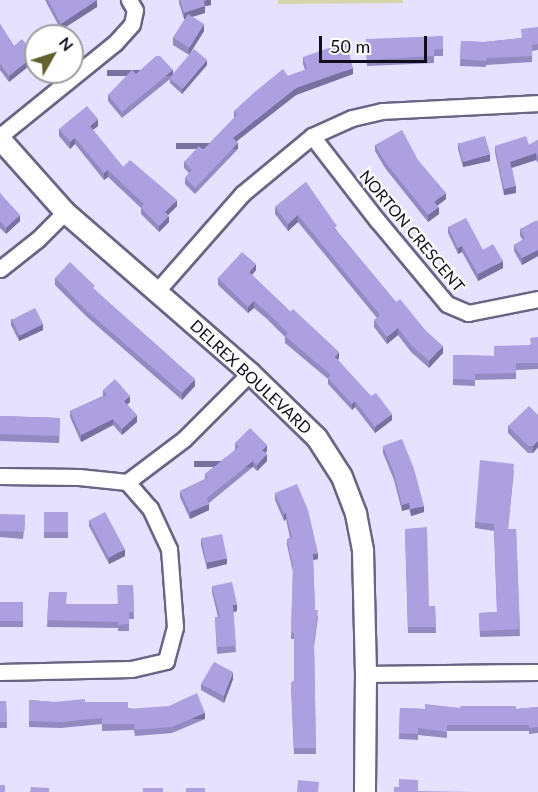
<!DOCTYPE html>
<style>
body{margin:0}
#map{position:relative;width:538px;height:792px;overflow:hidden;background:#e5e1fe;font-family:Lato,sans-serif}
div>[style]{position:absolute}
.green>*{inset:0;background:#d4d5a8}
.roads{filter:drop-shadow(2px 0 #6a6584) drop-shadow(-2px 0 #6a6584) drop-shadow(0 2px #6a6584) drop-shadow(0 -2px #6a6584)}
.minor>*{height:15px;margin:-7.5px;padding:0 7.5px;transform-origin:7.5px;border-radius:7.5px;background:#fff}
.tertiary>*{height:20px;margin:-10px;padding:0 10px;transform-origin:10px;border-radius:10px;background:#fff}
.wall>*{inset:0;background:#948ac2;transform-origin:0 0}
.shaded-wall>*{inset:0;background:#78709e;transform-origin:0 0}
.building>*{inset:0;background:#aca0e1;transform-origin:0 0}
span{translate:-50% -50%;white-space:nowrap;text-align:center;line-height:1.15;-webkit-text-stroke:4.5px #fff;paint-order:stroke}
.street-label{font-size:16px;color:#100e1a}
.north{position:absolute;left:24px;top:24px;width:60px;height:60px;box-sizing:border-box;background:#fff;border:2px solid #9f9fa3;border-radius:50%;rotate:51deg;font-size:16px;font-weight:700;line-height:24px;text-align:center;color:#100e1a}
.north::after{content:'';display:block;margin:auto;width:21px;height:27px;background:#62622f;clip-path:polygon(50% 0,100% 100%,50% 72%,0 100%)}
.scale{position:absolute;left:319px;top:36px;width:108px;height:27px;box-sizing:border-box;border:3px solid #100e1a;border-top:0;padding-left:8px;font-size:18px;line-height:21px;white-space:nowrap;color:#100e1a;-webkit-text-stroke:4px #fff;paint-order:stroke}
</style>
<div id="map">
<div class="green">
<i style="clip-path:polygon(278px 0,403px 0,403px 3px,278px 4px)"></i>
</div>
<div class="roads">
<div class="minor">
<i style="left:0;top:136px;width:148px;rotate:-39deg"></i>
<i style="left:115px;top:43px;width:25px;rotate:-48deg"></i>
<i style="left:132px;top:24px;width:14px;rotate:-78deg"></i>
<i style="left:135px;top:10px;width:12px;rotate:-121deg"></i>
<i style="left:312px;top:136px;width:106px;rotate:52.3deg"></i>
<i style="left:377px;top:220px;width:109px;rotate:50.2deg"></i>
<i style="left:447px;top:304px;width:23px;rotate:23deg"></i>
<i style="left:468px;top:313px;width:71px;rotate:-11.3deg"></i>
<i style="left:0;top:269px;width:48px;rotate:-38.3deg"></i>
<i style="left:38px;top:239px;width:38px;rotate:-45deg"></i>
<i style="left:156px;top:292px;width:130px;rotate:-48.7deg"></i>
<i style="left:242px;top:194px;width:91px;rotate:-39.6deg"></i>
<i style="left:312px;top:136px;width:44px;rotate:-24.2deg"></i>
<i style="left:352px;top:118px;width:31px;rotate:-13deg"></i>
<i style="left:382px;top:111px;width:156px;rotate:-2.9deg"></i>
<i style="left:0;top:476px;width:79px;rotate:0.7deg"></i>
<i style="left:79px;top:477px;width:48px;rotate:5.9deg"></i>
<i style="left:127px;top:482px;width:35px;rotate:49deg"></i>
<i style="left:150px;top:508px;width:45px;rotate:65.1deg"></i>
<i style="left:169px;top:549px;width:78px;rotate:85.6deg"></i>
<i style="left:175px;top:627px;width:35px;rotate:105deg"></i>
<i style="left:166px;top:661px;width:36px;rotate:167deg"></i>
<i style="left:131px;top:669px;width:131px;rotate:178.7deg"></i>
<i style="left:127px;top:482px;width:71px;rotate:-37deg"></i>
<i style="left:184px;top:439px;width:93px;rotate:-45deg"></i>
<i style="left:366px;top:674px;width:172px;rotate:-0.7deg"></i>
</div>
<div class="tertiary">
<i style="left:0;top:139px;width:98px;rotate:48.3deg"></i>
<i style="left:65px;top:212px;width:245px;rotate:41deg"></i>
<i style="left:250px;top:373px;width:93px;rotate:44.1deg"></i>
<i style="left:317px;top:438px;width:46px;rotate:57.3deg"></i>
<i style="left:342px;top:477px;width:40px;rotate:69deg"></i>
<i style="left:356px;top:514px;width:38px;rotate:79deg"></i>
<i style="left:363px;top:551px;width:123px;rotate:88.6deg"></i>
<i style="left:366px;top:674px;width:118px;rotate:90.5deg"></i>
</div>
</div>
<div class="wall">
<i style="clip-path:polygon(45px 0,97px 0,97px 7px,61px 30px)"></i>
<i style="clip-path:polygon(179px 0,211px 0,211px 5px,205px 6px,205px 13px,192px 17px,204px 31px,189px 55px,173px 45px,173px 38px,185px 19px,184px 19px,179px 3px)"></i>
<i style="clip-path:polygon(0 24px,14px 46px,35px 61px,9px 82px,0 70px)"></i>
<i style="clip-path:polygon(538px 27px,538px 50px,532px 51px,532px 62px,486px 65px,486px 67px,460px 66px,461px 41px,484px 42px,521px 38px)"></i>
<i style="clip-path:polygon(443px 36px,443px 56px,434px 56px,434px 63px,367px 66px,366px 45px)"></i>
<i style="clip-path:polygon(303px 57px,353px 74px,296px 95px,237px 141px,238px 149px,195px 194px,185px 184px,185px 178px,189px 173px,184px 168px,184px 162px,203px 150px,234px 118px,234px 111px,288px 76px,305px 70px,303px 64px)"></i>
<i style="clip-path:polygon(207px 65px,182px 94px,170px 83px,170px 79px,122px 118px,108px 101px,108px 95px,136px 74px,173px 74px)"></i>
<i style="clip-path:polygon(98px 126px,93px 130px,123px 167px,177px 206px,168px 215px,169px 222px,159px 232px,141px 214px,141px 208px,108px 177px,104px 180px,75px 144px,70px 149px,59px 136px,59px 129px)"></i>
<i style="clip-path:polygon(538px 140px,538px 163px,536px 160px,512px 168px,516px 193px,504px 195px,495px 152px,495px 146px,529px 145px)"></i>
<i style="clip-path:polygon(458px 143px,490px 161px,463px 167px,458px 149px)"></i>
<i style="clip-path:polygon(375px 145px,418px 160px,446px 199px,437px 206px,439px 214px,428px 222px,385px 168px,375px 151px)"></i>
<i style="clip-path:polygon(306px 182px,337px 231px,396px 302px,443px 353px,429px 368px,411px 352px,398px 335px,387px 344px,374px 327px,374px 320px,377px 318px,298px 222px,288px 231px,275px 214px,275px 207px)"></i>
<i style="clip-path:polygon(0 193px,20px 221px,6px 234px,0 228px)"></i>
<i style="clip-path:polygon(538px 222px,538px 256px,522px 265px,514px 251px,514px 245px,523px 240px,520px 236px,520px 229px)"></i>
<i style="clip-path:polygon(448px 227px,503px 268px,478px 281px,462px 252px,458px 254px,448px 233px)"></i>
<i style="clip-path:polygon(256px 270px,252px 275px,339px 358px,338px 360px,392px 420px,375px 433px,355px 407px,352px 410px,328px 384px,328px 379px,285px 343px,285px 337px,267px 319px,254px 308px,248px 313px,218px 285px,218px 278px)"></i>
<i style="clip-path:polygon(55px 278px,95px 290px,195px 386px,182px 400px,87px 317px,55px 285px)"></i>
<i style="clip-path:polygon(11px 319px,43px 330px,19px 341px,11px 325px)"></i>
<i style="clip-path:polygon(538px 337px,538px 369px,516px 370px,516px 379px,475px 380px,475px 386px,453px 385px,453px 355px,494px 356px,530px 345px)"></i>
<i style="clip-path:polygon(103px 390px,130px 402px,127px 405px,137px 422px,122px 435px,113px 425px,81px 442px,70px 417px,70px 411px,103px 396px)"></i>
<i style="clip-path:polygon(538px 415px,538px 447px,533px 453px,528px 453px,508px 433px,508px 426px)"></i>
<i style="left:0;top:416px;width:60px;height:25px;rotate:2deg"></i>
<i style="clip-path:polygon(235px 443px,267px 451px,265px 453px,267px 461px,257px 471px,253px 467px,209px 503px,209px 510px,190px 519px,180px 497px,180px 491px,205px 479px,205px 474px,235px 450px)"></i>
<i style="clip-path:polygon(383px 446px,424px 512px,411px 516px,409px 509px,402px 511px,394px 480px,383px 453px)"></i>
<i style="clip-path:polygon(514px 470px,508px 529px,516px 529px,520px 636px,480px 637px,479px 613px,497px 612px,494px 531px,475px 528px,475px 522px)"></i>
<i style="clip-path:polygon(275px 493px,318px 559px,313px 560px,315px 610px,318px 617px,314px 647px,316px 754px,294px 754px,291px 688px,294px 681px,294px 639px,291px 639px,293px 572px,287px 545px,287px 539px,290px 538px,286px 519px,284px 521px,275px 500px)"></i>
<i style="left:44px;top:512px;width:24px;height:26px"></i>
<i style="clip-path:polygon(0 514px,25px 521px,23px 539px,0 537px)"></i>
<i style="clip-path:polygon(89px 520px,125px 556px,109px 564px,89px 526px)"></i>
<i style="clip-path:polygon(405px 529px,429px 606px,435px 606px,436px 633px,408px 633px)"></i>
<i style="clip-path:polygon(201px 538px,227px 564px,207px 569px,201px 545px)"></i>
<i style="clip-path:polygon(133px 585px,134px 619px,129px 619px,129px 631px,118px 631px,118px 628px,47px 627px,49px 592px,67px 604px,117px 604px)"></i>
<i style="clip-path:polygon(212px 586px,237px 611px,233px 612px,236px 652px,217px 654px,215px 617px,218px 617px,212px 592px)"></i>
<i style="left:0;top:602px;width:23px;height:25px"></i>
<i style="clip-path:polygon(233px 679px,224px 703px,201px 690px,201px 684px)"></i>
<i style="clip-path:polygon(29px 700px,54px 702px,85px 702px,205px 719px,172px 733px,135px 736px,134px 730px,102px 731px,102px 724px,61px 728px,29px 727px)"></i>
<i style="clip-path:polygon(0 701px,6px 701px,7px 728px,0 728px)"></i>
<i style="clip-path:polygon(538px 707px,538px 733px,529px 734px,529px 731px,447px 731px,447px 738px,418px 735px,418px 740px,399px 739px,400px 708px,425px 709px,460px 708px,516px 709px)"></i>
</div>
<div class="shaded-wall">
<i style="clip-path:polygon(97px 0,97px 7px,61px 30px,61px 24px)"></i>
<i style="clip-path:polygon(206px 0,211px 0,211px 5px,205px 6px,205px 13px,184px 19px,184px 13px)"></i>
<i style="clip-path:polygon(204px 24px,204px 31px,189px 55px,189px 48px)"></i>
<i style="clip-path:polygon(35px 55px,35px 61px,9px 82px,9px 76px)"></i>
<i style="clip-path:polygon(207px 60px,207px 65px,182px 94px,182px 89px)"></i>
<i style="clip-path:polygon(353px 68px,353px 74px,296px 95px,233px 144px,233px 138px,296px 88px)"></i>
<i style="left:173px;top:70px;width:6px;height:66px;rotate:90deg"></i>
<i style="clip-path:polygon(98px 119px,98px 126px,90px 132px,90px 126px)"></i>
<i style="clip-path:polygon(75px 138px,75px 144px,70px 149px,70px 142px)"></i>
<i style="left:238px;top:143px;width:6px;height:62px;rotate:90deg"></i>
<i style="clip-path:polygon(536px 153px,536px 160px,510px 168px,510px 162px)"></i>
<i style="clip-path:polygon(490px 154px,490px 161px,463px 167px,463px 161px)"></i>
<i style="clip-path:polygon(108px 170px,108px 177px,104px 180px,104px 173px)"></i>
<i style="clip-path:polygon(516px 186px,516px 193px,504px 195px,504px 189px)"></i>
<i style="clip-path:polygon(446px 193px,446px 199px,434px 208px,434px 202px)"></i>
<i style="clip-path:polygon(177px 200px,177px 206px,165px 218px,165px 212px)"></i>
<i style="clip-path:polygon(439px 207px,439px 214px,428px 222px,428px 215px)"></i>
<i style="clip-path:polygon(20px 215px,20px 221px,6px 234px,6px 228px)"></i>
<i style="clip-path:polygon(298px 215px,298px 222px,288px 231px,288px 224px)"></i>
<i style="clip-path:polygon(169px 216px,169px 222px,159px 232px,159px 226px)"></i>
<i style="clip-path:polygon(462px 246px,462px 252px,458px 254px,458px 248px)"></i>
<i style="clip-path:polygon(538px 250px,538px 256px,522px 265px,522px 258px)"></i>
<i style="clip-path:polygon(503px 261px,503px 268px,478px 281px,478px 274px)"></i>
<i style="clip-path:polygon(256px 264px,256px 270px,249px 278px,249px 272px)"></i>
<i style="clip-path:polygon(254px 301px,254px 308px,248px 313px,248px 307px)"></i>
<i style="clip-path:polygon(43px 324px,43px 330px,19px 341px,19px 335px)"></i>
<i style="clip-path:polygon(398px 328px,398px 335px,387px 344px,387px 337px)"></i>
<i style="clip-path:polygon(443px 346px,443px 353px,429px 368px,429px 361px)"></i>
<i style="clip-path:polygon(339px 352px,339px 358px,335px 363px,335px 357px)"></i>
<i style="clip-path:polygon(195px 379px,195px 386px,182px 400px,182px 393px)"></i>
<i style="clip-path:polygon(130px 396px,130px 402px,124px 407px,124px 401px)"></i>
<i style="clip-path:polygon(355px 401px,355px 407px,352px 410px,352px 404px)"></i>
<i style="clip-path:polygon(392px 414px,392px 420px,375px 433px,375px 427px)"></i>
<i style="clip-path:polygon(137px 415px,137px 422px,122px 435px,122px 429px)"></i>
<i style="clip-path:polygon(113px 419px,113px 425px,81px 442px,81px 435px)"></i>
<i style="clip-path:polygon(538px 441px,538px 447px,533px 453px,533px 446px)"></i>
<i style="clip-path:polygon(267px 445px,267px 451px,262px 456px,262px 450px)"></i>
<i style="clip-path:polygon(267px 454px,267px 461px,257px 471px,257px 465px)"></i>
<i style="left:253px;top:461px;width:6px;height:59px;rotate:90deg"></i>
<i style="clip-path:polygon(409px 503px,409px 509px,402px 511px,402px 505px)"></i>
<i style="clip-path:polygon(209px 504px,209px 510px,190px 519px,190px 512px)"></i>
<i style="clip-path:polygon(424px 506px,424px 512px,411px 516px,411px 509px)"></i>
<i style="clip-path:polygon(286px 513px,286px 519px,284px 521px,284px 514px)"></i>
<i style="clip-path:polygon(125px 549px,125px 556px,109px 564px,109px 558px)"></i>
<i style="clip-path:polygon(318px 553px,318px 559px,313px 560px,313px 554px)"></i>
<i style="clip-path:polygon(227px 558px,227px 564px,207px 569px,207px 562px)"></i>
<i style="clip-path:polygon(237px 604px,237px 611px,233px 612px,233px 605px)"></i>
<i style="clip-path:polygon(233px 672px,233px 679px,224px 703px,224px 696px)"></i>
<i style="left:205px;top:713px;width:6px;height:36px;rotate:90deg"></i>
</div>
<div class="building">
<i style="clip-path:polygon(48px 0,97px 0,61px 24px)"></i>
<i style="clip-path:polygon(180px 0,206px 0,204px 1px,205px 6px,184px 13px)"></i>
<i style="left:188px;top:14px;width:19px;height:28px;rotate:32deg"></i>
<i style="clip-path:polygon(0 24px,14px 46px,22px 39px,35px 55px,9px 76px,0 63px)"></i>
<i style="clip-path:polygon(538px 27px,538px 44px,532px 45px,532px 56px,486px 58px,486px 61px,460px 59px,461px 41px,484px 42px,522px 38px,521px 29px)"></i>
<i style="clip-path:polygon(443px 36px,443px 49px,434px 50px,434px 56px,367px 60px,366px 39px)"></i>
<i style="clip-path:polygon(346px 42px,353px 68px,296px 88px,233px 138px,238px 143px,195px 188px,185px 178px,192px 170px,184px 162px,199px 146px,203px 150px,237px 115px,234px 111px,256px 91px,283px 69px,288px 76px,307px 69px,303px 57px)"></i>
<i style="left:194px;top:49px;width:17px;height:38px;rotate:40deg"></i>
<i style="clip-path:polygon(156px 56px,160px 56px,173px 70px,122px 112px,108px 95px,132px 70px,136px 74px)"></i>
<i style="clip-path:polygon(87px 106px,98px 119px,90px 126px,123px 167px,130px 160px,177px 200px,165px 212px,169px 216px,159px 226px,141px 208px,144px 204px,108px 170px,104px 173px,75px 138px,70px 142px,59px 129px)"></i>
<i style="clip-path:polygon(402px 130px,418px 160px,446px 193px,434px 202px,439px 207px,428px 215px,385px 162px,375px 145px)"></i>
<i style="left:485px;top:136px;width:19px;height:28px;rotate:74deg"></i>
<i style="clip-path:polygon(526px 136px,529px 145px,538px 140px,538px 156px,536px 153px,510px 162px,516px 186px,504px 189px,495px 146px)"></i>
<i style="clip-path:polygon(306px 182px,337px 226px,334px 228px,370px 271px,396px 302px,400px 299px,426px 331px,443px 346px,429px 361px,411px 345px,398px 328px,387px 337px,374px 320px,380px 315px,298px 215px,288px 224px,275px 207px)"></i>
<i style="clip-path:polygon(0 193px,20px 215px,6px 228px,0 221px)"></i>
<i style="clip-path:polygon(466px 218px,483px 250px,493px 244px,503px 261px,478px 274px,462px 246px,458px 248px,448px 227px)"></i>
<i style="clip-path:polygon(537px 220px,538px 222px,538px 250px,522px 258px,514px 245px,525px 238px,520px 229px)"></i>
<i style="clip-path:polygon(242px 252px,256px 264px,249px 272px,290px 312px,293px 309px,339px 352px,335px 357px,371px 396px,376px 393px,392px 414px,375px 427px,355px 401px,352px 404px,328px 378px,331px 375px,285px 336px,288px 333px,267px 312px,254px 301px,248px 307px,218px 278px)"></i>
<i style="clip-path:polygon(70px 262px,95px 286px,93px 288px,195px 379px,182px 393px,87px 311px,55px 278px)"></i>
<i style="left:35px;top:308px;width:18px;height:26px;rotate:63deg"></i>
<i style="clip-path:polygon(538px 337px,538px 363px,516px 363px,516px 373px,475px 374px,475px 380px,453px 379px,453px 355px,494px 356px,494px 346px,531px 345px,530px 338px)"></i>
<i style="clip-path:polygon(115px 379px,130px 396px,124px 401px,137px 415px,122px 429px,113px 419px,81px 435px,70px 411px,107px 395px,103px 390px)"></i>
<i style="clip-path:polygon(529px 406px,538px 415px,538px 441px,533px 446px,528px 446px,508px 426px)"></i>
<i style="left:0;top:416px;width:60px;height:18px;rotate:2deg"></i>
<i style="clip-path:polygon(250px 428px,267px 445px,262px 450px,267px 454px,257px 465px,253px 461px,207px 498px,209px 504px,190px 512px,180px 491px,208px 478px,205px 474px,239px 447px,235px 443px)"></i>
<i style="clip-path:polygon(402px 439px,414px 469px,424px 506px,411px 509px,409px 503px,402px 505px,394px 473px,383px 446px)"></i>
<i style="clip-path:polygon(480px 460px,514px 464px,508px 529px,516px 529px,520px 629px,480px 631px,479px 613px,497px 612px,494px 524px,475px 522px)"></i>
<i style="clip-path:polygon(297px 484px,308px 510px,318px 553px,313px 554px,315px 610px,318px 610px,314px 642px,316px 748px,294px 748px,291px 682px,294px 681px,294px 633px,291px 632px,293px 566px,287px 539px,292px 538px,286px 513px,284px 514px,275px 493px)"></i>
<i style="left:44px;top:512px;width:24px;height:20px"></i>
<i style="left:105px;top:512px;width:42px;height:18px;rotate:62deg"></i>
<i style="left:0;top:514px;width:25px;height:17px;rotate:2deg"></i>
<i style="clip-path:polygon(427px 527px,429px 606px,435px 606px,436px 627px,408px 627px,405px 529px)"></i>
<i style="left:222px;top:534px;width:25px;height:21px;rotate:78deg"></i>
<i style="clip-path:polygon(232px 582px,237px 604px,233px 605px,236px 646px,217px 647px,215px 617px,220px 617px,212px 586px)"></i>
<i style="clip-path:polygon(117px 585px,133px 585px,134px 612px,129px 612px,129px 624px,118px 625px,118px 622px,47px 620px,49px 592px,67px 592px,66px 604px,118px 604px)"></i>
<i style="left:0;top:602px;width:23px;height:19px"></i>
<i style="clip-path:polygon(214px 662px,233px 672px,224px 696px,201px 684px)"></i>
<i style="clip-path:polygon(197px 693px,205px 713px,172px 727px,135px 730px,134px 724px,102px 724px,102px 718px,61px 722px,29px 721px,29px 700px,54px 702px,85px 699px,85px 702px,128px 702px,128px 709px,169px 706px)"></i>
<i style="clip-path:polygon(0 701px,6px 701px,7px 722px,0 722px)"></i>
<i style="clip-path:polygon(425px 704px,460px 708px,460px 706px,516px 706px,516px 709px,538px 707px,538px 727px,529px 728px,529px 725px,447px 725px,447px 732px,418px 728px,418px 734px,399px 733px,400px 708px,425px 709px)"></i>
<i style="clip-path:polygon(399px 779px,418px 780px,418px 791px,472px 792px,394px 792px,394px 787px,399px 787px)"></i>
<i style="clip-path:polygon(298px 780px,319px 782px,318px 792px,297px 792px)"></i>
<i style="left:0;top:785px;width:5px;height:7px"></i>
<i style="clip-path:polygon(31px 787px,49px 788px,49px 792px,143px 792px,143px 788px,163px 788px,163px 792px,30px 792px)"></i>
<i style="left:186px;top:788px;width:19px;height:4px"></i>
</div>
<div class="street-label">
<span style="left:412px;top:231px;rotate:50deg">NORTON CRESCENT</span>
<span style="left:251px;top:377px;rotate:43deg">DELREX BOULEVARD</span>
</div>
<div class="north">N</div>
<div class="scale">50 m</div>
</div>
